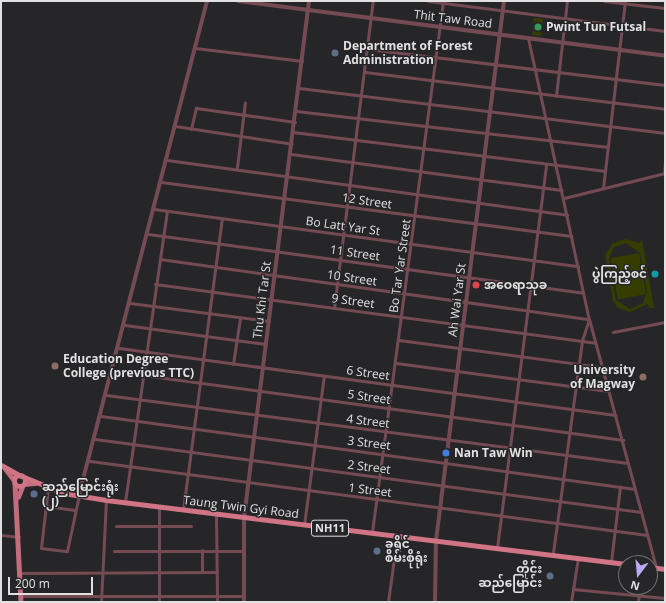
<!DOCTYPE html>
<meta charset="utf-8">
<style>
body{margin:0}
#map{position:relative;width:666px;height:603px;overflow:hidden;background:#262628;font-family:"Open Sans","Noto Sans Myanmar",sans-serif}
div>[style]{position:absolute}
.green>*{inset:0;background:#353d00;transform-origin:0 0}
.minor>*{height:3px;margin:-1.5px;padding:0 1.5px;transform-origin:1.5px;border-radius:1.5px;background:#754b53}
.tertiary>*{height:3.5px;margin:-1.75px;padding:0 1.75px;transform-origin:1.75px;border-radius:1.75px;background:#754b53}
.primary>*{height:4.5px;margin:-2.25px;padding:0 2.25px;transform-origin:2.25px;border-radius:2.25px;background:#c26d7e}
.trunk>*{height:5px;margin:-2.5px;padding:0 2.5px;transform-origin:2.5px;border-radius:2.5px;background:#d17486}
.trunk>.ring{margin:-2.5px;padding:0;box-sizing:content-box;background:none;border:5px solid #d17486;border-radius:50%}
.dots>*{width:11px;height:11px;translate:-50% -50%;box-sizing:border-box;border:2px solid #262628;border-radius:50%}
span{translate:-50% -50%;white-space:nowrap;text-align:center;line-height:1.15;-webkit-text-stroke:3px #262628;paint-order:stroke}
.shield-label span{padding:1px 3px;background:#262628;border:1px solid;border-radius:3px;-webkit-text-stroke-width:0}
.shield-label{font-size:11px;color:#e1e1e2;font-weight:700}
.street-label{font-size:12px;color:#e1e1e2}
.poi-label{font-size:12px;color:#e1e1e2;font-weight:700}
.left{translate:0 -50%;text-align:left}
.right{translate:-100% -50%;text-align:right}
.frame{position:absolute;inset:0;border:2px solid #e1e1e2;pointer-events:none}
.north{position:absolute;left:618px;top:555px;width:40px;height:40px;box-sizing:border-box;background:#262628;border:1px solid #717172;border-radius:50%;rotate:196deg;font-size:11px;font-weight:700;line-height:16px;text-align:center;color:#e1e1e2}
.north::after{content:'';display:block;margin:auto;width:14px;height:18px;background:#bbaaf6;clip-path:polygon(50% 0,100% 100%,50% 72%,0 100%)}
.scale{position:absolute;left:8px;top:577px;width:85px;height:18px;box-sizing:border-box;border:2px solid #e1e1e2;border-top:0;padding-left:5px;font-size:12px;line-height:14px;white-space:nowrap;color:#e1e1e2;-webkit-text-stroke:3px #262628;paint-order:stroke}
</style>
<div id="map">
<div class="green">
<i style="left:534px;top:18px;width:9px;height:17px;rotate:6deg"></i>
<i style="clip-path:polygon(evenodd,626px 239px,639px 243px,642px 240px,654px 308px,649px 308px,648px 304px,630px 312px,618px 308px,613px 301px,605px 255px,613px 243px,626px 239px,626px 243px,640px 253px,647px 292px,643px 303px,630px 309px,616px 300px,609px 258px,614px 247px,626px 243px)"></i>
<i style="left:639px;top:253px;width:42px;height:29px;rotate:80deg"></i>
</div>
<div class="minor">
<i style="left:428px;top:1px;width:239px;rotate:7.2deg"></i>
<i style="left:604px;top:1px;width:61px;rotate:6.5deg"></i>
<i style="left:528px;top:38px;width:288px;rotate:77.8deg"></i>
<i style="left:589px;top:319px;width:23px;rotate:108deg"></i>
<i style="left:582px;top:341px;width:215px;rotate:97.8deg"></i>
<i style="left:195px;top:48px;width:108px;rotate:6.9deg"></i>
<i style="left:368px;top:49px;width:299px;rotate:6.9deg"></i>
<i style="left:365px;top:72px;width:302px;rotate:7deg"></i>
<i style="left:299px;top:88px;width:369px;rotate:7deg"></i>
<i style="left:556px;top:96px;width:96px;rotate:-83.4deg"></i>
<i style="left:296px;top:111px;width:312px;rotate:6.6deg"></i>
<i style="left:175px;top:126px;width:118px;rotate:8.7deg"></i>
<i style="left:191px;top:129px;width:22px;rotate:-77deg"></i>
<i style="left:196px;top:108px;width:100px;rotate:8deg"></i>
<i style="left:293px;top:132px;width:313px;rotate:7.1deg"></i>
<i style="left:291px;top:154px;width:273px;rotate:7.6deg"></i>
<i style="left:167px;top:160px;width:404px;rotate:7.8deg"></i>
<i style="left:237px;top:167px;width:65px;rotate:-83deg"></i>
<i style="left:664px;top:173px;width:11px;rotate:-85deg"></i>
<i style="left:161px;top:182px;width:414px;rotate:7.5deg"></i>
<i style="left:603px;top:188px;width:188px;rotate:-83.3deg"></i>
<i style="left:564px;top:198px;width:104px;rotate:-13.9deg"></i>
<i style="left:154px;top:209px;width:428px;rotate:7.7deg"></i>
<i style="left:148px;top:234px;width:439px;rotate:7.7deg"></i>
<i style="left:160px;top:259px;width:433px;rotate:8deg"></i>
<i style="left:589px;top:319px;width:257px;rotate:74.9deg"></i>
<i style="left:155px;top:284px;width:444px;rotate:7.6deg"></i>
<i style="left:130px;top:303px;width:140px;rotate:7.4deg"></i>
<i style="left:334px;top:308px;width:309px;rotate:-82.8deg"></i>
<i style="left:125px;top:325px;width:142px;rotate:7.7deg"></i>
<i style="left:613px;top:332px;width:53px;rotate:-10.9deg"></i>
<i style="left:399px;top:340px;width:205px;rotate:7.6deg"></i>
<i style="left:119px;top:348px;width:501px;rotate:7.68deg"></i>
<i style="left:396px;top:363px;width:214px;rotate:7.5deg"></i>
<i style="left:233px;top:364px;width:47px;rotate:-81.3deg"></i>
<i style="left:113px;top:371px;width:515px;rotate:7.7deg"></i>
<i style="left:106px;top:395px;width:526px;rotate:7.42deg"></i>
<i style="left:101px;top:416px;width:539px;rotate:7.78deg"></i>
<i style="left:95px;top:439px;width:551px;rotate:7.62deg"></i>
<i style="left:90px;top:461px;width:562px;rotate:7.57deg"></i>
<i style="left:48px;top:488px;width:60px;rotate:96.7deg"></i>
<i style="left:41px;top:548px;width:26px;rotate:7deg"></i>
<i style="left:67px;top:551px;width:57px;rotate:-77.9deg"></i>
<i style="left:125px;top:502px;width:294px;rotate:-81.8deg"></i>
<i style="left:46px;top:506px;width:29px;rotate:8deg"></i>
<i style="left:159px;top:507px;width:95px;rotate:90deg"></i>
<i style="left:183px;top:510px;width:294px;rotate:-82.4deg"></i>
<i style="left:216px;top:514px;width:88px;rotate:89.3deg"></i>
<i style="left:304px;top:525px;width:150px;rotate:-82.4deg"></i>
<i style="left:116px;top:526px;width:75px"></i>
<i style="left:372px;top:532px;width:536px;rotate:-82.38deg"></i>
<i style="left:1px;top:535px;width:18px;rotate:6deg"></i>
<i style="left:497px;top:548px;width:387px;rotate:-82.7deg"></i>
<i style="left:114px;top:551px;width:130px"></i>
<i style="left:611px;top:562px;width:76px;rotate:-83.2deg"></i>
<i style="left:202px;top:572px;width:22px;rotate:-90deg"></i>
<i style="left:20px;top:573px;width:197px;rotate:-0.3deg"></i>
<i style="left:573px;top:589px;width:92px;rotate:5.6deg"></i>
<i style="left:21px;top:596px;width:223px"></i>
<i style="left:101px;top:602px;width:102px;rotate:-87.2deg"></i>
<i style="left:388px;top:602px;width:67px;rotate:-82.2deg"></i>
<i style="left:571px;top:602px;width:45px;rotate:-81deg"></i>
<i style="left:638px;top:602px;width:15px;rotate:-82deg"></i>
</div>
<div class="tertiary">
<i style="left:238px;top:1px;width:431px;rotate:7.3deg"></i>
<i style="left:79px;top:495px;width:510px;rotate:-75.47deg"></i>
<i style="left:244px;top:602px;width:84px;rotate:-90deg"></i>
<i style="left:244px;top:518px;width:521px;rotate:-82.83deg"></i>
<i style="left:435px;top:602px;width:61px;rotate:-89.1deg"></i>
<i style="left:436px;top:541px;width:544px;rotate:-82.82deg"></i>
</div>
<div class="primary">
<i style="left:5px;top:468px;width:15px;rotate:53deg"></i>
<i style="left:15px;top:484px;width:118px;rotate:87.1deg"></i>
<i style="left:24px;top:484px;width:11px;rotate:-5deg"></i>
<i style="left:18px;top:497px;width:11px;rotate:-68deg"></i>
</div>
<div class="trunk">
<i style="left:1px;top:465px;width:23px;rotate:29deg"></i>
<i class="ring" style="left:14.5px;top:475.5px;width:6px;height:6px"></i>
<i style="left:24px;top:477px;width:42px;rotate:22.3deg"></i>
<i style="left:63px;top:493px;width:44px;rotate:9.2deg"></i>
<i style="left:106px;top:500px;width:524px;rotate:7.02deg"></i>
<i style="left:650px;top:567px;width:15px;rotate:8deg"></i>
</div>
<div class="dots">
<i style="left:538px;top:27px;background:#2e9e5b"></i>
<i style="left:335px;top:53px;background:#5c6f8a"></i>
<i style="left:655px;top:274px;background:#0f9aa8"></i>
<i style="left:476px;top:285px;background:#e0444e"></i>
<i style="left:55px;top:366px;background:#8d6e63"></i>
<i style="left:643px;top:377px;background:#8d6e63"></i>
<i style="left:446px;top:453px;background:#3f7fe0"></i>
<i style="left:34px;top:494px;background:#5c6f8a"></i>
<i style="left:377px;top:551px;background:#5c6f8a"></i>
<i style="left:550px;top:576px;background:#5c6f8a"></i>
</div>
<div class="shield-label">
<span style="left:330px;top:528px">NH11</span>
</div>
<div class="street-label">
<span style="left:453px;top:19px;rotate:7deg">Thit Taw Road</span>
<span style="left:367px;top:201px;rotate:8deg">12 Street</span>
<span style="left:343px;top:226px;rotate:8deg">Bo Latt Yar St</span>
<span style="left:355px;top:253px;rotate:8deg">11 Street</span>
<span style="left:400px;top:266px;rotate:-82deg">Bo Tar Yar Street</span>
<span style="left:352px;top:278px;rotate:8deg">10 Street</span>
<span style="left:262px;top:300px;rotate:-83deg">Thu Khi Tar St</span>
<span style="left:457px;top:300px;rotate:-83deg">Ah Wai Yar St</span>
<span style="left:353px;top:301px;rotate:8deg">9 Street</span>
<span style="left:368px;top:373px;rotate:8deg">6 Street</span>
<span style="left:369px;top:397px;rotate:8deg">5 Street</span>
<span style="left:368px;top:421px;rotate:7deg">4 Street</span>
<span style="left:369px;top:443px;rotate:7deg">3 Street</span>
<span style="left:369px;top:467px;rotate:7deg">2 Street</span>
<span style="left:370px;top:490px;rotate:7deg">1 Street</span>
<span style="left:241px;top:507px;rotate:7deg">Taung Twin Gyi Road</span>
</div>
<div class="poi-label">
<span class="left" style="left:546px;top:27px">Pwint Tun Futsal</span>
<span class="left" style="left:343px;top:53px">Department of Forest<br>Administration</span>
<span class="right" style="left:647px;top:274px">ပွဲကြည့်စင်</span>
<span class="left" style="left:484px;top:285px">အဝေရာသုခ</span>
<span class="left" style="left:63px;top:366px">Education Degree<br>College (previous TTC)</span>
<span class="right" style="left:635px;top:377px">University<br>of Magway</span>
<span class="left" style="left:454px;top:453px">Nan Taw Win</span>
<span class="left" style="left:42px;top:494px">ဆည်မြောင်းရုံး<br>(၂)</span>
<span class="left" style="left:385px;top:551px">ခရိုင်<br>စိမ်းစိုရုံး</span>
<span class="right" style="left:542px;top:576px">တိုင်း<br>ဆည်မြောင်း</span>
</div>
<div class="frame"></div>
<div class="north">N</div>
<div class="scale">200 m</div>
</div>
